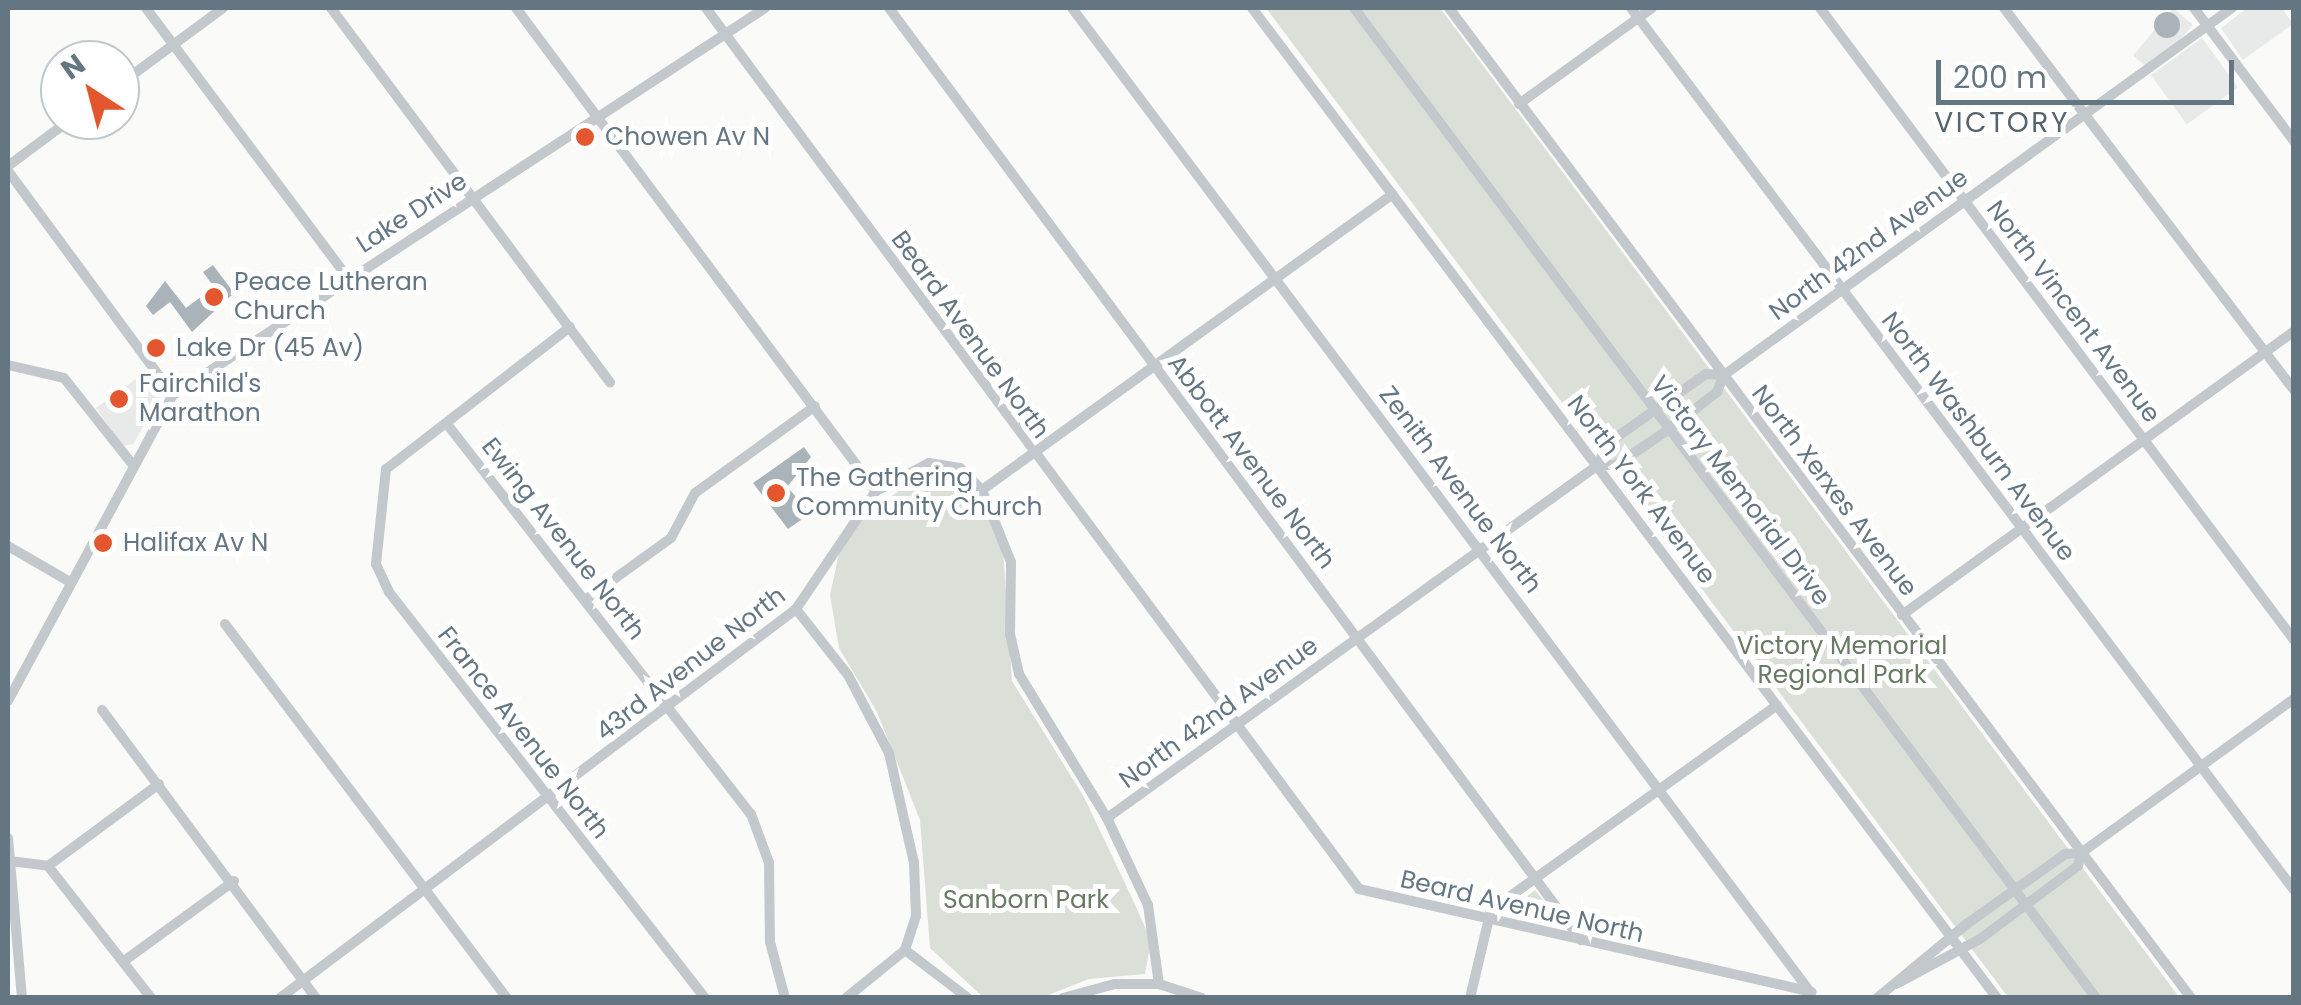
<!DOCTYPE html>
<style>
body{margin:0}
#map{position:relative;width:2301px;height:1005px;overflow:hidden;background:#fafaf8;font-family:Poppins,sans-serif}
div>[style]{position:absolute}
.built>*{inset:0;background:#e8e9e9;transform-origin:0 0}
.green>*{inset:0;background:#dadfd7}
.building>*{inset:0;background:#aab3b9}
.round{border-radius:50%}
.minor>*{height:10px;margin:-5px;padding:0 5px;transform-origin:5px;border-radius:5px;background:#c3c8cc}
.dots>*{width:28px;height:28px;translate:-50% -50%;box-sizing:border-box;border:5px solid #fff;border-radius:50%}
span{translate:-50% -50%;white-space:nowrap;text-align:center;line-height:1.15;-webkit-text-stroke:10px #fff;paint-order:stroke}
.poi-label{font-size:25px;color:#657683}
.left{translate:0 -50%;text-align:left}
.street-label{font-size:25px;color:#657683}
.park-label{font-size:25px;color:#687a64}
.neighbourhood-label{font-size:28px;color:#57646e;letter-spacing:2.5px}
.frame{position:absolute;inset:0;border:10px solid #657683;pointer-events:none}
.north{position:absolute;left:40px;top:40px;width:100px;height:100px;box-sizing:border-box;background:#fff;border:2px solid #c1c8cd;border-radius:50%;rotate:324deg;font-size:28px;font-weight:700;line-height:40px;text-align:center;color:#657683}
.north::after{content:'';display:block;margin:auto;width:35px;height:45px;background:#e4572e;clip-path:polygon(50% 0,100% 100%,50% 72%,0 100%)}
.scale{position:absolute;left:1936px;top:60px;width:298px;height:45px;box-sizing:border-box;border:5px solid #657683;border-top:0;padding-left:12px;font-size:30px;line-height:35px;white-space:nowrap;color:#657683;-webkit-text-stroke:8px #fff;paint-order:stroke}
</style>
<div id="map">
<div class="built">
<i style="left:2173px;top:8px;width:26px;height:62px;rotate:40deg"></i>
<i style="clip-path:polygon(2247px 8px,2282px 8px,2293px 24px,2243px 60px,2221px 28px)"></i>
<i style="left:2202px;top:38px;width:61px;height:63px;rotate:54deg"></i>
<i style="clip-path:polygon(144px 373px,160px 398px,133px 444px,123px 446px,96px 408px)"></i>
</div>
<div class="green">
<i style="clip-path:polygon(1266px 8px,1440px 8px,2179px 997px,2008px 997px)"></i>
<i style="clip-path:polygon(934px 464px,955px 468px,973px 485px,1003px 550px,1012px 681px,1084px 797px,1132px 898px,1151px 941px,1145px 974px,1089px 979px,1043px 997px,983px 997px,930px 948px,920px 820px,877px 712px,839px 648px,830px 595px,839px 553px,859px 521px)"></i>
<i style="clip-path:polygon(1535px 890px,1556px 917px,1552px 926px,1507px 913px)"></i>
</div>
<div class="building">
<i class="round" style="left:2154px;top:12px;width:26px;height:26px"></i>
<i style="clip-path:polygon(213px 265px,234px 293px,192px 332px,170px 302px,153px 315px,146px 306px,165px 281px,186px 308px,214px 287px,203px 272px)"></i>
<i style="clip-path:polygon(804px 447px,811px 457px,787px 487px,811px 513px,788px 529px,753px 483px)"></i>
</div>
<div class="minor">
<i style="left:146px;top:8px;width:337px;rotate:53.2deg"></i>
<i style="left:331px;top:8px;width:467px;rotate:53.3deg"></i>
<i style="left:516px;top:8px;width:602px;rotate:53.3deg"></i>
<i style="left:706px;top:8px;width:1097px;rotate:53.45deg"></i>
<i style="left:1359px;top:889px;width:464px;rotate:12.8deg"></i>
<i style="left:889px;top:8px;width:1161px;rotate:53.41deg"></i>
<i style="left:1072px;top:8px;width:1231px;rotate:53.12deg"></i>
<i style="left:1252px;top:8px;width:1239px;rotate:53.04deg"></i>
<i style="left:1354px;top:8px;width:1237px;rotate:53.15deg"></i>
<i style="left:1449px;top:8px;width:1237px;rotate:53.15deg"></i>
<i style="left:1631px;top:8px;width:1103px;rotate:53.07deg"></i>
<i style="left:1820px;top:8px;width:790px;rotate:53.13deg"></i>
<i style="left:2004px;top:8px;width:480px;rotate:52.8deg"></i>
<i style="left:2194px;top:8px;width:166px;rotate:53.1deg"></i>
<i style="left:120px;top:84px;width:128px;rotate:-36.4deg"></i>
<i style="left:1519px;top:104px;width:164px;rotate:-35.8deg"></i>
<i style="left:8px;top:166px;width:77px;rotate:-36.6deg"></i>
<i style="left:8px;top:171px;width:278px;rotate:53.6deg"></i>
<i style="left:570px;top:327px;width:232px;rotate:142.3deg"></i>
<i style="left:386px;top:469px;width:96px;rotate:96deg"></i>
<i style="left:376px;top:564px;width:31px;rotate:65deg"></i>
<i style="left:389px;top:592px;width:514px;rotate:52.11deg"></i>
<i style="left:8px;top:365px;width:57px;rotate:13.1deg"></i>
<i style="left:64px;top:378px;width:111px;rotate:51.6deg"></i>
<i style="left:447px;top:424px;width:494px;rotate:52.1deg"></i>
<i style="left:751px;top:814px;width:52px;rotate:69.8deg"></i>
<i style="left:769px;top:863px;width:79px;rotate:89.3deg"></i>
<i style="left:770px;top:942px;width:58px;rotate:75deg"></i>
<i style="left:1598px;top:465px;width:23px;rotate:-67deg"></i>
<i style="left:1607px;top:444px;width:121px;rotate:-35.3deg"></i>
<i style="left:1706px;top:374px;width:17px;rotate:3deg"></i>
<i style="left:982px;top:490px;width:78px;rotate:68.1deg"></i>
<i style="left:1011px;top:562px;width:72px;rotate:90.8deg"></i>
<i style="left:1010px;top:634px;width:41px;rotate:77.3deg"></i>
<i style="left:1019px;top:674px;width:169px;rotate:58.6deg"></i>
<i style="left:1107px;top:818px;width:96px;rotate:64.8deg"></i>
<i style="left:1148px;top:905px;width:80px;rotate:82.1deg"></i>
<i style="left:8px;top:546px;width:72px;rotate:30.1deg"></i>
<i style="left:585px;top:600px;width:106px;rotate:-35.8deg"></i>
<i style="left:671px;top:538px;width:51px;rotate:-61.9deg"></i>
<i style="left:695px;top:493px;width:148px;rotate:-35.9deg"></i>
<i style="left:796px;top:609px;width:84px;rotate:51.8deg"></i>
<i style="left:848px;top:675px;width:88px;rotate:62.3deg"></i>
<i style="left:889px;top:753px;width:113px;rotate:77.2deg"></i>
<i style="left:914px;top:863px;width:53px;rotate:87.8deg"></i>
<i style="left:916px;top:916px;width:36px;rotate:108deg"></i>
<i style="left:905px;top:950px;width:79px;rotate:37.3deg"></i>
<i style="left:1902px;top:615px;width:484px;rotate:-35.9deg"></i>
<i style="left:225px;top:624px;width:468px;rotate:53deg"></i>
<i style="left:8px;top:701px;width:348px;rotate:-61.7deg"></i>
<i style="left:173px;top:395px;width:707px;rotate:-33.17deg"></i>
<i style="left:102px;top:710px;width:359px;rotate:53.4deg"></i>
<i style="left:1107px;top:818px;width:605px;rotate:-35.71deg"></i>
<i style="left:1598px;top:465px;width:18px"></i>
<i style="left:1616px;top:465px;width:63px;rotate:-33.9deg"></i>
<i style="left:1668px;top:430px;width:62px;rotate:-37.8deg"></i>
<i style="left:1717px;top:392px;width:18px;rotate:-68deg"></i>
<i style="left:1724px;top:375px;width:627px;rotate:-35.85deg"></i>
<i style="left:8px;top:838px;width:161px;rotate:85deg"></i>
<i style="left:10px;top:861px;width:38px;rotate:7deg"></i>
<i style="left:48px;top:866px;width:167px;rotate:52deg"></i>
<i style="left:48px;top:866px;width:138px;rotate:-36.5deg"></i>
<i style="left:124px;top:961px;width:136px;rotate:-36deg"></i>
<i style="left:1896px;top:984px;width:95px;rotate:-28.2deg"></i>
<i style="left:1980px;top:939px;width:122px;rotate:-36.7deg"></i>
<i style="left:2078px;top:866px;width:13px;rotate:-77deg"></i>
<i style="left:280px;top:998px;width:646px;rotate:-37.01deg"></i>
<i style="left:796px;top:609px;width:143px;rotate:-55.9deg"></i>
<i style="left:876px;top:491px;width:60px;rotate:-27.8deg"></i>
<i style="left:929px;top:463px;width:31px;rotate:9deg"></i>
<i style="left:960px;top:468px;width:31px;rotate:45deg"></i>
<i style="left:982px;top:490px;width:506px;rotate:-35.76deg"></i>
<i style="left:846px;top:998px;width:76px;rotate:-39.1deg"></i>
<i style="left:1063px;top:998px;width:54px;rotate:-15.1deg"></i>
<i style="left:1115px;top:984px;width:44px"></i>
<i style="left:1159px;top:984px;width:45px;rotate:18deg"></i>
<i style="left:1470px;top:998px;width:90px;rotate:-76.6deg"></i>
<i style="left:1491px;top:910px;width:352px;rotate:-35.6deg"></i>
<i style="left:1877px;top:998px;width:118px;rotate:-39.5deg"></i>
<i style="left:1968px;top:923px;width:119px;rotate:-35.4deg"></i>
<i style="left:2065px;top:854px;width:16px;rotate:-4deg"></i>
<i style="left:2081px;top:853px;width:263px;rotate:-35.9deg"></i>
</div>
<div class="dots">
<i style="left:585px;top:137px;background:#e4572e"></i>
<i style="left:214px;top:297px;background:#e4572e"></i>
<i style="left:156px;top:348px;background:#e4572e"></i>
<i style="left:119px;top:399px;background:#e4572e"></i>
<i style="left:776px;top:493px;background:#e4572e"></i>
<i style="left:103px;top:543px;background:#e4572e"></i>
</div>
<div class="poi-label">
<span class="left" style="left:605px;top:137px">Chowen Av N</span>
<span class="left" style="left:234px;top:297px">Peace Lutheran<br>Church</span>
<span class="left" style="left:176px;top:348px">Lake Dr (45 Av)</span>
<span class="left" style="left:139px;top:399px">Fairchild's<br>Marathon</span>
<span class="left" style="left:796px;top:493px">The Gathering<br>Community Church</span>
<span class="left" style="left:123px;top:543px">Halifax Av N</span>
</div>
<div class="street-label">
<span style="left:412px;top:213px;rotate:-33deg">Lake Drive</span>
<span style="left:1869px;top:245px;rotate:-36deg">North 42nd Avenue</span>
<span style="left:2073px;top:312px;rotate:53deg">North Vincent Avenue</span>
<span style="left:970px;top:335px;rotate:54deg">Beard Avenue North</span>
<span style="left:1978px;top:437px;rotate:53deg">North Washburn Avenue</span>
<span style="left:1251px;top:462px;rotate:53deg">Abbott Avenue North</span>
<span style="left:1460px;top:490px;rotate:53deg">Zenith Avenue North</span>
<span style="left:1641px;top:490px;rotate:53deg">North York Avenue</span>
<span style="left:1740px;top:491px;rotate:53deg">Victory Memorial Drive</span>
<span style="left:1834px;top:491px;rotate:53deg">North Xerxes Avenue</span>
<span style="left:563px;top:539px;rotate:52deg">Ewing Avenue North</span>
<span style="left:691px;top:664px;rotate:-38deg">43rd Avenue North</span>
<span style="left:1219px;top:713px;rotate:-36deg">North 42nd Avenue</span>
<span style="left:523px;top:733px;rotate:52deg">France Avenue North</span>
<span style="left:1522px;top:907px;rotate:13deg">Beard Avenue North</span>
</div>
<div class="park-label">
<span style="left:1842px;top:661px">Victory Memorial<br>Regional Park</span>
<span style="left:1026px;top:900px">Sanborn Park</span>
</div>
<div class="neighbourhood-label">
<span style="left:2002px;top:123px">VICTORY</span>
</div>
<div class="frame"></div>
<div class="north">N</div>
<div class="scale">200 m</div>
</div>
